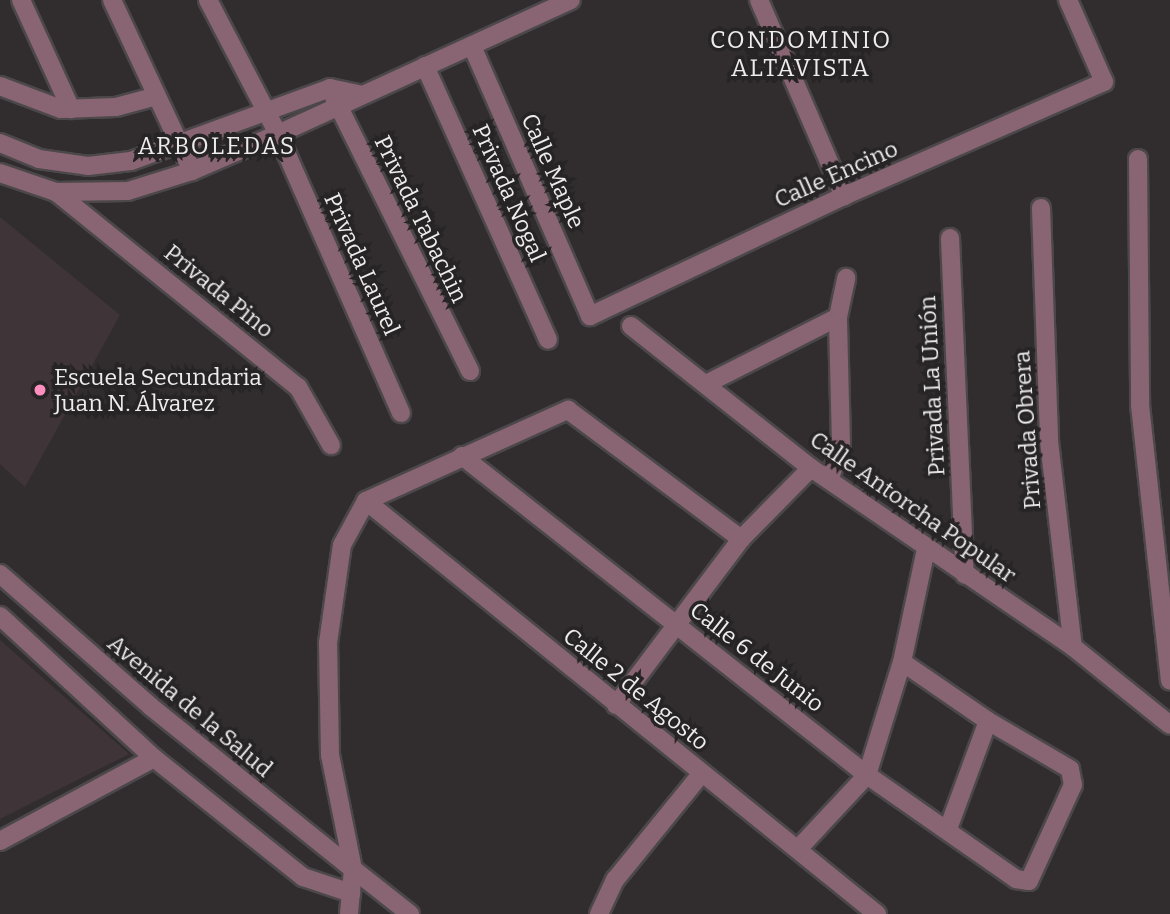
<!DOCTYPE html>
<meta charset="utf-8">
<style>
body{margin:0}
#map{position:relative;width:1170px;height:914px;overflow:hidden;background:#312d2f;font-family:Bitter,serif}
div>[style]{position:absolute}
.built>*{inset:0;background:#3f3438}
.roads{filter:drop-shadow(2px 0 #4c484a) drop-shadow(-2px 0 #4c484a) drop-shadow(0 2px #4c484a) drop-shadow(0 -2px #4c484a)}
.minor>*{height:18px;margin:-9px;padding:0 9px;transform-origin:9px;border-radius:9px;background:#896573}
.tertiary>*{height:18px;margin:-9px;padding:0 9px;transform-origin:9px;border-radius:9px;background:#896573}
.dots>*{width:19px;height:19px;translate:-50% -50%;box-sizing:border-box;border:4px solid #272425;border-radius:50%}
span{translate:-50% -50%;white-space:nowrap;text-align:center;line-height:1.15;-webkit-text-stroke:7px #272425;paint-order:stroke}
.street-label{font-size:23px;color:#efeced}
.poi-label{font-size:23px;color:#efeced}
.left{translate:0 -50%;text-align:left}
.neighbourhood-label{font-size:24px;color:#efeced;letter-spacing:2px}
</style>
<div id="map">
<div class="built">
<i style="clip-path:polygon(0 217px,120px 315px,25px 487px,0 464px)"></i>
<i style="clip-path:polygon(0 640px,129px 754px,0 819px)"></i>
</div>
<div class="roads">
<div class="minor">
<i style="left:21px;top:0;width:120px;rotate:65.4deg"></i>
<i style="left:112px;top:0;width:189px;rotate:64.9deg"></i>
<i style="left:208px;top:0;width:151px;rotate:62.4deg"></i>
<i style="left:278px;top:134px;width:305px;rotate:66.2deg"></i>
<i style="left:759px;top:0;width:214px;rotate:66.6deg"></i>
<i style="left:472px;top:46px;width:295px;rotate:66.4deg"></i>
<i style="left:590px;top:316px;width:281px;rotate:-25.3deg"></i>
<i style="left:844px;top:196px;width:284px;rotate:-23.7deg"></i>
<i style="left:1104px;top:82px;width:90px;rotate:-113.7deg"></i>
<i style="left:425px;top:66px;width:300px;rotate:65.8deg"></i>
<i style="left:0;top:86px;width:65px;rotate:20.7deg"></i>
<i style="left:61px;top:109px;width:55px;rotate:-2.1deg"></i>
<i style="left:116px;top:107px;width:42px;rotate:-15deg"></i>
<i style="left:334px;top:97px;width:306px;rotate:63.6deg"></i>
<i style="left:0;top:143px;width:42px;rotate:22.3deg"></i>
<i style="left:39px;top:159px;width:49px;rotate:8.1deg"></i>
<i style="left:88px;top:166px;width:43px;rotate:-6.6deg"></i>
<i style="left:131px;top:161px;width:212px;rotate:-20.1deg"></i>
<i style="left:330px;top:88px;width:30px;rotate:12deg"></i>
<i style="left:1138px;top:159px;width:246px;rotate:89.5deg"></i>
<i style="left:1140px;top:405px;width:277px;rotate:83.8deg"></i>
<i style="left:0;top:173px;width:59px;rotate:18.7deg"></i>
<i style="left:56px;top:192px;width:72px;rotate:-0.8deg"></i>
<i style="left:128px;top:191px;width:67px;rotate:-17.4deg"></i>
<i style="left:192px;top:171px;width:94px;rotate:-23.3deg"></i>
<i style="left:278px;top:134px;width:322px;rotate:-24.6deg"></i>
<i style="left:56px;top:192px;width:311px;rotate:38.9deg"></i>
<i style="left:298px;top:387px;width:67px;rotate:60.4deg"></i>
<i style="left:1041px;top:208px;width:233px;rotate:88deg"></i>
<i style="left:1049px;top:441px;width:207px;rotate:83.4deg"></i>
<i style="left:950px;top:238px;width:337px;rotate:87.5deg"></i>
<i style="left:631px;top:326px;width:229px;rotate:38.3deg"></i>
<i style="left:811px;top:468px;width:317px;rotate:34.3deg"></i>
<i style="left:1073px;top:647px;width:124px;rotate:38.8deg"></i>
<i style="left:708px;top:383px;width:146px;rotate:-26.9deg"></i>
<i style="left:462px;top:456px;width:516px;rotate:38.23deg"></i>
<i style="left:867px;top:775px;width:182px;rotate:34.9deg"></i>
<i style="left:1016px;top:879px;width:13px;rotate:9deg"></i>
<i style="left:1029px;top:881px;width:106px;rotate:-65.4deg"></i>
<i style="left:1073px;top:785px;width:16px;rotate:-101deg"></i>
<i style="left:1070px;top:769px;width:95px;rotate:-149.7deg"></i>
<i style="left:988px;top:721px;width:104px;rotate:-145.5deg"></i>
<i style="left:830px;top:478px;width:36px;rotate:-72deg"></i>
<i style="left:841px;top:444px;width:127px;rotate:-91.4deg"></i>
<i style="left:838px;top:317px;width:40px;rotate:-78deg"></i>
<i style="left:366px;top:501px;width:657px;rotate:38.95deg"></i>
<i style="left:616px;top:705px;width:208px;rotate:-53deg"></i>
<i style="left:741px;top:539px;width:100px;rotate:-45.4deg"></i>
<i style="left:948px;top:829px;width:115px;rotate:-69.7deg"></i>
<i style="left:0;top:841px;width:175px;rotate:-28.3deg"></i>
<i style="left:799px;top:848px;width:100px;rotate:-47deg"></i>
<i style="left:867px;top:775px;width:118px;rotate:-72.8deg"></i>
<i style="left:902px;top:662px;width:116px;rotate:-78deg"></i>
<i style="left:410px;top:914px;width:73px;rotate:-141.7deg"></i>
<i style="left:353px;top:869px;width:116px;rotate:-101.4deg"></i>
<i style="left:330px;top:755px;width:112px;rotate:-91deg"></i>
<i style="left:328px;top:643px;width:99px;rotate:-81.9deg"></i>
<i style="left:342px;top:545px;width:50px;rotate:-61.4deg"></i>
<i style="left:366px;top:501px;width:222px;rotate:-24.3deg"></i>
<i style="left:568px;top:410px;width:216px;rotate:36.7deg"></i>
<i style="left:599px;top:914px;width:38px;rotate:-65deg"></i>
<i style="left:615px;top:880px;width:138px;rotate:-50.9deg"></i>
</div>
<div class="tertiary">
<i style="left:0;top:574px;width:200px;rotate:41.3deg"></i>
<i style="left:150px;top:706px;width:260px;rotate:38.8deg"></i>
<i style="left:353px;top:869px;width:45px;rotate:95.1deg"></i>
<i style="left:0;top:616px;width:209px;rotate:42.7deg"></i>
<i style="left:154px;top:758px;width:191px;rotate:38.6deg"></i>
<i style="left:303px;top:877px;width:51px;rotate:18.4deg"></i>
</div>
</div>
<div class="dots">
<i style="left:40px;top:390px;background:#fd8ebe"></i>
</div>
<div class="street-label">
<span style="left:553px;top:171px;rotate:66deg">Calle Maple</span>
<span style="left:836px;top:174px;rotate:-24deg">Calle Encino</span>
<span style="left:509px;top:193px;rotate:66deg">Privada Nogal</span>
<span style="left:421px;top:219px;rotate:64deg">Privada Tabachin</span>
<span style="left:362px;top:264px;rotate:66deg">Privada Laurel</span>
<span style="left:219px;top:291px;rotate:39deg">Privada Pino</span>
<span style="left:932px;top:386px;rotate:-93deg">Privada La Unión</span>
<span style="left:1027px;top:430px;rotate:-94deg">Privada Obrera</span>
<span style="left:913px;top:507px;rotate:35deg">Calle Antorcha Popular</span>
<span style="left:757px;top:657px;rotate:38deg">Calle 6 de Junio</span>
<span style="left:636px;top:689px;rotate:39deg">Calle 2 de Agosto</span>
<span style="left:190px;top:706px;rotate:40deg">Avenida de la Salud</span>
</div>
<div class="poi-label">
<span class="left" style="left:54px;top:390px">Escuela Secundaria<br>Juan N. Álvarez</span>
</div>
<div class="neighbourhood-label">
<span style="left:801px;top:55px">CONDOMINIO<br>ALTAVISTA</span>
<span style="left:217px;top:147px">ARBOLEDAS</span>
</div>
</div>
